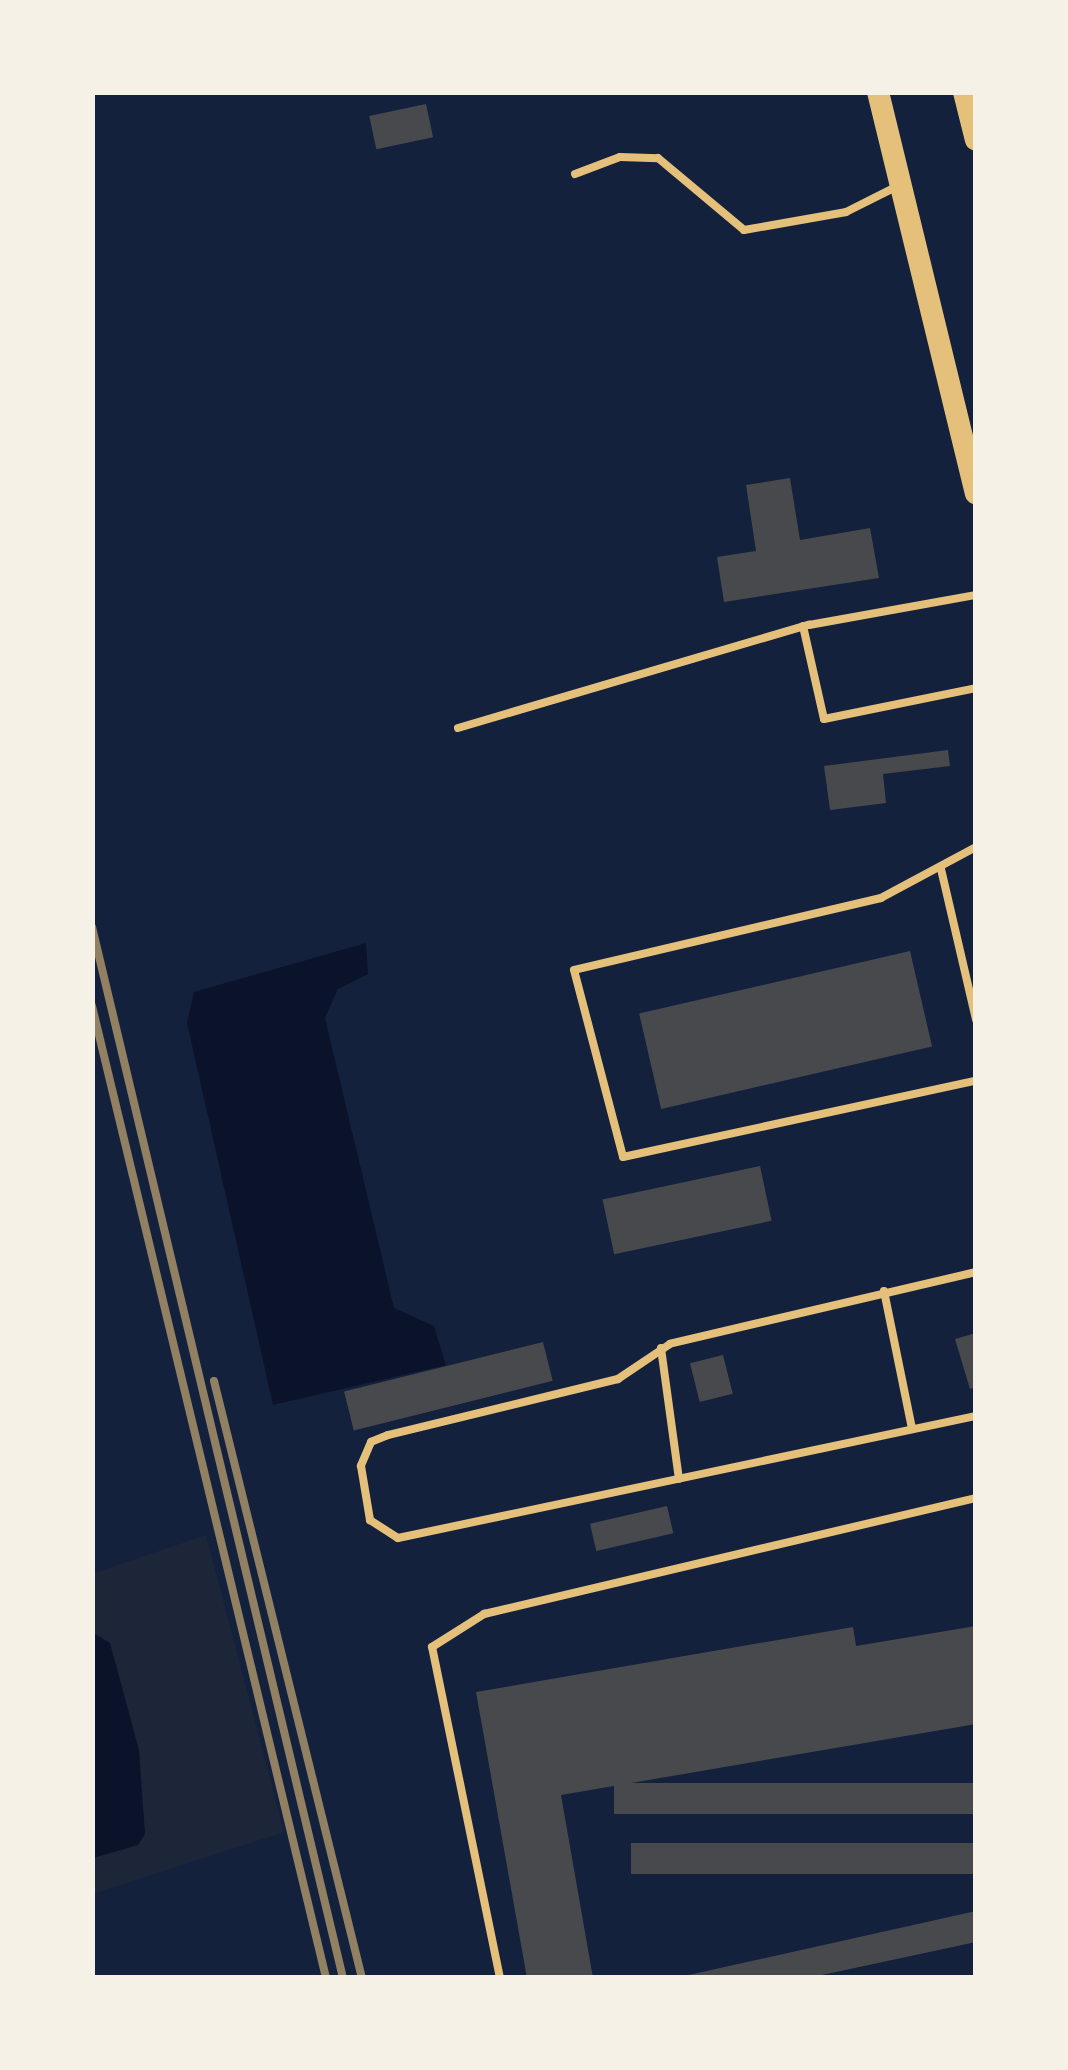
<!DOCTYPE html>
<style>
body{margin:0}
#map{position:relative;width:1068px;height:2070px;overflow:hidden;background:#14213d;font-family:"DM Sans",sans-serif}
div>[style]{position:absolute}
.green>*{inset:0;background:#1d2539}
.water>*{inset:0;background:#0b132b}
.building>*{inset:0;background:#48494c;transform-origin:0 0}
.service>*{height:8px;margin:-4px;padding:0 4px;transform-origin:4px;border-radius:4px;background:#e5c07b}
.primary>*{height:22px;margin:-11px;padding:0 11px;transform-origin:11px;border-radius:11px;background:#e5c07b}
.rail>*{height:8px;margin:-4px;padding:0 4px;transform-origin:4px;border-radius:4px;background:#918062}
span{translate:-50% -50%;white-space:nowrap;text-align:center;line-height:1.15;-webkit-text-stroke:8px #f6f1e7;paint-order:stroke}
.frame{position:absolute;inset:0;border:95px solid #f6f1e7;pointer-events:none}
</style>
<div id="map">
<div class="green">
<i style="clip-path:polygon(206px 1535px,284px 1832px,93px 1894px,93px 1858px,138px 1845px,110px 1643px,93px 1633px,92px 1574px)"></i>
</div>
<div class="water">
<i style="clip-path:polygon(366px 943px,368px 974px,338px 989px,325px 1018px,394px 1308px,434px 1326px,446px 1365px,273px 1405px,187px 1023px,194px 992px)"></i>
<i style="clip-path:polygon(93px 1633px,110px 1643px,139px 1750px,145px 1834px,138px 1845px,93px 1858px)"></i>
</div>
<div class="building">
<i style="left:426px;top:104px;width:34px;height:58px;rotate:78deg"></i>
<i style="clip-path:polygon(790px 478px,800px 540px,870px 528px,879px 578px,724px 602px,717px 557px,756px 551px,746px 485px)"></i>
<i style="clip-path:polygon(948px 750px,950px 766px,883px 774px,886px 803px,830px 810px,824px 766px)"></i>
<i style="left:910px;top:951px;width:98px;height:278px;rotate:77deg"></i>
<i style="left:760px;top:1166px;width:56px;height:161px;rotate:78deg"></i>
<i style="clip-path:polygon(976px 1333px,976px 1387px,970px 1389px,955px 1339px)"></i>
<i style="left:543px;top:1342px;width:40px;height:205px;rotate:76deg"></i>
<i style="left:723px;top:1355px;width:40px;height:34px;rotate:76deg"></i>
<i style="left:667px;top:1506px;width:28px;height:79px;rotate:77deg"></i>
<i style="clip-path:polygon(976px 1626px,976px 1724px,561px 1795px,593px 1978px,527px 1978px,476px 1692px,853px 1627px,856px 1646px)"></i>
<i style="left:976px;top:1783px;width:31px;height:362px;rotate:90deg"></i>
<i style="left:976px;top:1843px;width:31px;height:345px;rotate:90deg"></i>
<i style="clip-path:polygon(976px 1911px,976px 1942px,808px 1978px,675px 1978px)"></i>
</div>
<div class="service">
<i style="left:575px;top:174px;width:48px;rotate:-20.7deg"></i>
<i style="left:620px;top:157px;width:38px;rotate:2deg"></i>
<i style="left:658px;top:158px;width:112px;rotate:39.9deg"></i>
<i style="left:744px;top:230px;width:104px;rotate:-10deg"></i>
<i style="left:846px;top:212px;width:56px;rotate:-26.6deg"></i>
<i style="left:803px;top:626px;width:95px;rotate:77.3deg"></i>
<i style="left:824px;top:719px;width:155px;rotate:-11.5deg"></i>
<i style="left:458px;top:728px;width:366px;rotate:-16.4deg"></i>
<i style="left:809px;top:625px;width:170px;rotate:-10.2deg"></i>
<i style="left:976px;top:847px;width:108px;rotate:151.8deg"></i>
<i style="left:881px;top:898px;width:315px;rotate:166.8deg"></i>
<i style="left:574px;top:970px;width:193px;rotate:75.3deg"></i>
<i style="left:623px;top:1157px;width:361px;rotate:-12.2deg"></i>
<i style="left:941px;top:869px;width:155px;rotate:76.9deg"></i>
<i style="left:976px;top:1272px;width:314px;rotate:166.8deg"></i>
<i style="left:670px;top:1344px;width:63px;rotate:146.1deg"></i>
<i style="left:618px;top:1379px;width:237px;rotate:166.3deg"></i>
<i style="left:388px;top:1435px;width:18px;rotate:158deg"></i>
<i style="left:371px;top:1442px;width:26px;rotate:113deg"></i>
<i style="left:361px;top:1466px;width:55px;rotate:80.5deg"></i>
<i style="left:370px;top:1520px;width:33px;rotate:33deg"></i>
<i style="left:398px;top:1538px;width:591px;rotate:-11.92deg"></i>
<i style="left:884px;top:1291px;width:141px;rotate:78.5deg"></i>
<i style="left:661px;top:1348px;width:132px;rotate:82.2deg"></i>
<i style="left:500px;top:1978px;width:338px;rotate:-101.6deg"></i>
<i style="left:432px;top:1647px;width:62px;rotate:-32.4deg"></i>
<i style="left:484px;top:1614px;width:505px;rotate:-13.27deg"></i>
</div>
<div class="primary">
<i style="left:878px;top:92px;width:413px;rotate:76.3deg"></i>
<i style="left:964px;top:92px;width:49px;rotate:76deg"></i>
</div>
<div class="rail">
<i style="left:92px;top:927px;width:1081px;rotate:76.57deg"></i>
<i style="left:92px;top:1006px;width:1000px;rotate:76.46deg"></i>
<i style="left:214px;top:1381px;width:615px;rotate:76.08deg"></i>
</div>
<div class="frame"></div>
</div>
